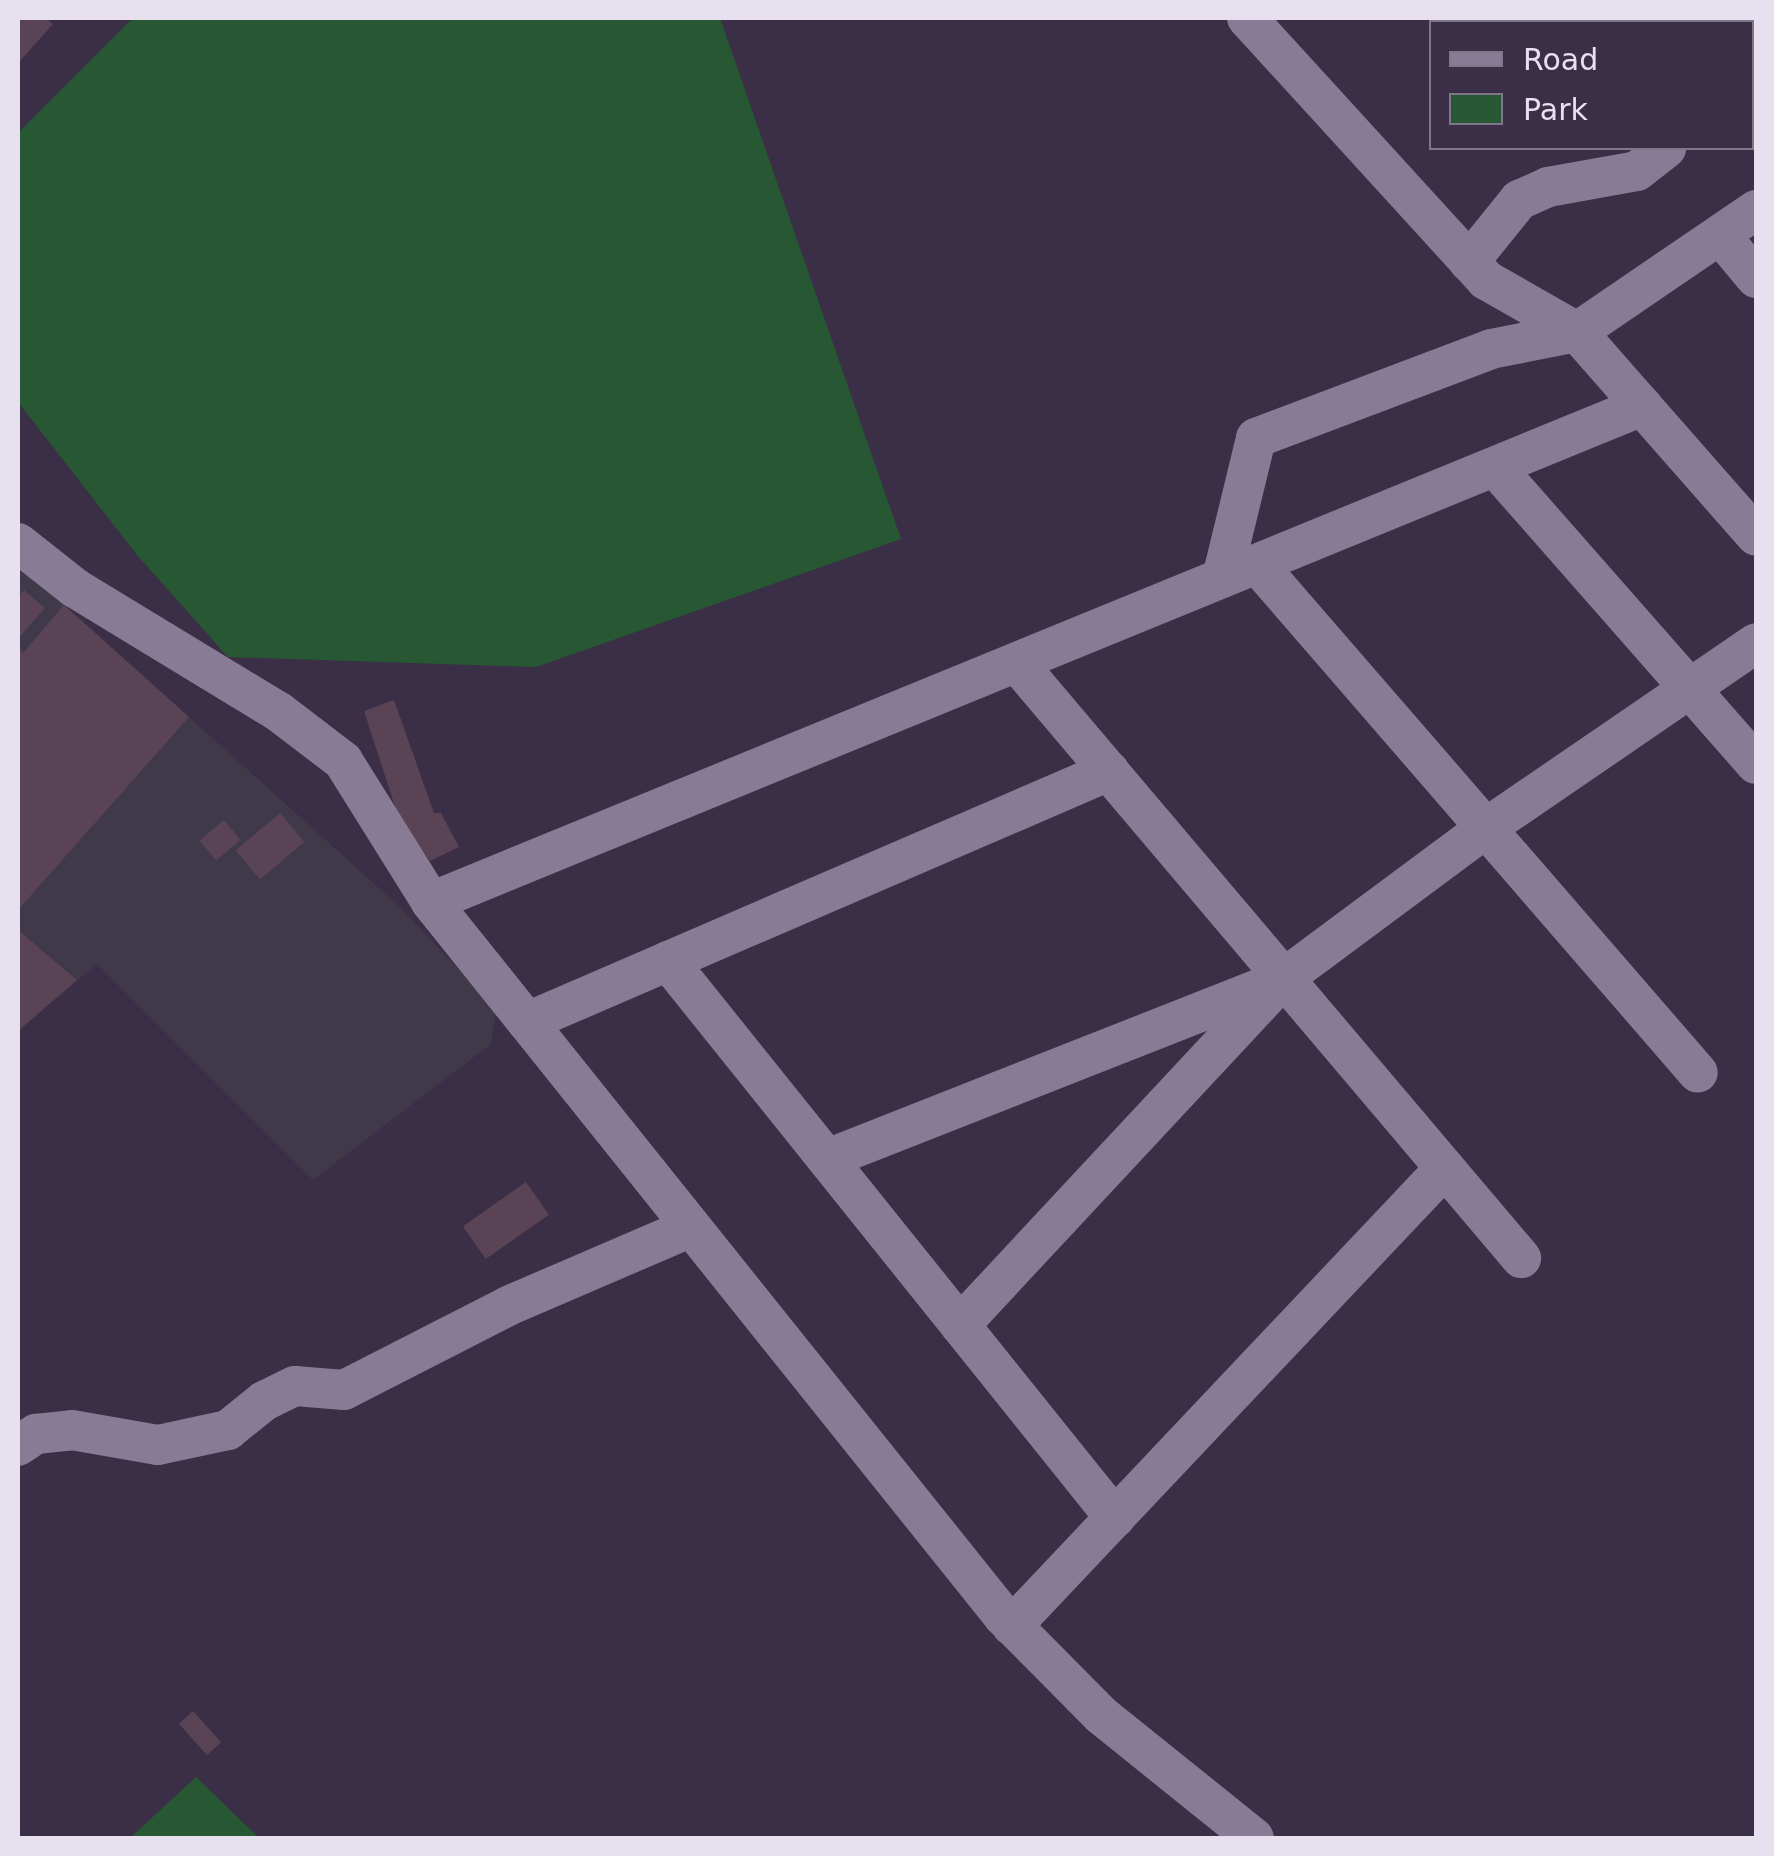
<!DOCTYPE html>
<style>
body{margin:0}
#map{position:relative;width:1774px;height:1856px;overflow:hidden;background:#3a2f46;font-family:"DejaVu Sans",sans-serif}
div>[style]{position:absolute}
.industrial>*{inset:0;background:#3f394a}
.green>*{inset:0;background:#275833}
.building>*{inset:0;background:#5a4354;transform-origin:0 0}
.street>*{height:40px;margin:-20px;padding:0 20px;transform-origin:20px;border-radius:20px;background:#877b95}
span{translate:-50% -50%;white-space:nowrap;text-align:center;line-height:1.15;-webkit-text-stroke:8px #3a2f46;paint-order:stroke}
.frame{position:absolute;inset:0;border:20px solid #e7e0ef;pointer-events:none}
.legend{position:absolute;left:1429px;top:20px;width:325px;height:130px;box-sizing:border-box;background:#3a2f46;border:2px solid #7f768a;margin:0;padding:12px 18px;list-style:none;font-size:30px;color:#e7e0ef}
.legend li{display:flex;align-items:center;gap:20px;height:50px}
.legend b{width:50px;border:2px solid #7f768a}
</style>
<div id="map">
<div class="industrial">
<i style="clip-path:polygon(18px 563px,400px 907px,496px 1009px,491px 1044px,313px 1180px,97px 964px,18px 1031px)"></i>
</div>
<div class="green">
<i style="clip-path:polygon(133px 18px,720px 18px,901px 539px,536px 667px,228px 657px,137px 555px,18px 402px,18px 133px)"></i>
<i style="clip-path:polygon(196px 1777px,259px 1838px,130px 1838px)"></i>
</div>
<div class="building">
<i style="clip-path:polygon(18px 18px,45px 18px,53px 24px,20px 61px)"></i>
<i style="clip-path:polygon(24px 590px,45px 608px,18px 639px,18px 597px)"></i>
<i style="clip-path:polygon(64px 605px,189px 717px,18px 910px,18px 648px,23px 653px)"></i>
<i style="clip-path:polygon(394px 700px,434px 813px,441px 813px,459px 847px,430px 861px,398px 816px,364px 711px)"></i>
<i style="left:280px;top:813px;width:38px;height:58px;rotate:50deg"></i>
<i style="left:224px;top:820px;width:26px;height:32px;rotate:50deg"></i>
<i style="clip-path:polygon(18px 930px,77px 980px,18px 1031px)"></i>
<i style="left:526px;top:1182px;width:40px;height:77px;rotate:55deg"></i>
<i style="left:193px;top:1711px;width:42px;height:19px;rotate:48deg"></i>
</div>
<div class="street">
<i style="left:1247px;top:18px;width:355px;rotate:47.6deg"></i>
<i style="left:1486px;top:280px;width:105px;rotate:29.7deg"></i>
<i style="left:1577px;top:332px;width:271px;rotate:48.7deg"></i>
<i style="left:1752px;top:81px;width:5px;rotate:-37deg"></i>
<i style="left:1720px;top:235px;width:56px;rotate:50.1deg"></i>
<i style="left:1469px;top:262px;width:80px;rotate:-51.1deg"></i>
<i style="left:1519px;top:200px;width:32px;rotate:-24deg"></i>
<i style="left:1548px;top:187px;width:90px;rotate:-10.2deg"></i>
<i style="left:1637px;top:171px;width:37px;rotate:-38deg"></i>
<i style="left:1495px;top:467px;width:395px;rotate:48.7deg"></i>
<i style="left:18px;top:543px;width:73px;rotate:38.3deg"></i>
<i style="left:75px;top:588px;width:239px;rotate:31.3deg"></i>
<i style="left:279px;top:712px;width:81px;rotate:37.4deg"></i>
<i style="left:343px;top:761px;width:166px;rotate:58deg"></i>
<i style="left:431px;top:902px;width:915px;rotate:51.3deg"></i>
<i style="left:1003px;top:1616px;width:139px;rotate:45.3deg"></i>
<i style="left:1101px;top:1715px;width:196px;rotate:38.8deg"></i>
<i style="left:1257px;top:564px;width:673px;rotate:49.09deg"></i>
<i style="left:1222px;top:578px;width:144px;rotate:-76.3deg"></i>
<i style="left:1256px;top:438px;width:251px;rotate:-20.7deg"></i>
<i style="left:1491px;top:349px;width:88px;rotate:-11.2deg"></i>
<i style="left:1577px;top:332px;width:217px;rotate:-34.3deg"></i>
<i style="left:1017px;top:663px;width:780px;rotate:49.73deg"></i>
<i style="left:431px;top:902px;width:1309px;rotate:-22.27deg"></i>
<i style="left:668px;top:961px;width:714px;rotate:51.25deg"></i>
<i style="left:527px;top:1022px;width:634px;rotate:-23.33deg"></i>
<i style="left:827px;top:1159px;width:477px;rotate:-21.5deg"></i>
<i style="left:960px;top:1325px;width:475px;rotate:-47deg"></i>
<i style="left:1284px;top:978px;width:252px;rotate:-36.6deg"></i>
<i style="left:1486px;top:828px;width:327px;rotate:-34.4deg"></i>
<i style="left:18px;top:1446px;width:22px;rotate:-34deg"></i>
<i style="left:36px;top:1434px;width:36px;rotate:-6deg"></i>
<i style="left:72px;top:1430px;width:87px;rotate:9.9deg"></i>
<i style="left:158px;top:1445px;width:72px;rotate:-12.1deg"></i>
<i style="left:228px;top:1430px;width:46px;rotate:-38.9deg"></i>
<i style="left:264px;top:1401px;width:34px;rotate:-26deg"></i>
<i style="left:295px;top:1386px;width:49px;rotate:4.7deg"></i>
<i style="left:344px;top:1390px;width:184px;rotate:-27.1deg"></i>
<i style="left:508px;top:1306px;width:199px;rotate:-23.3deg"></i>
<i style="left:1012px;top:1626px;width:630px;rotate:-46.61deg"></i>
</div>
<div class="frame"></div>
<ul class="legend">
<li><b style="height:12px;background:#877b95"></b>Road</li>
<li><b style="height:28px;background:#275833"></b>Park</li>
</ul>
</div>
